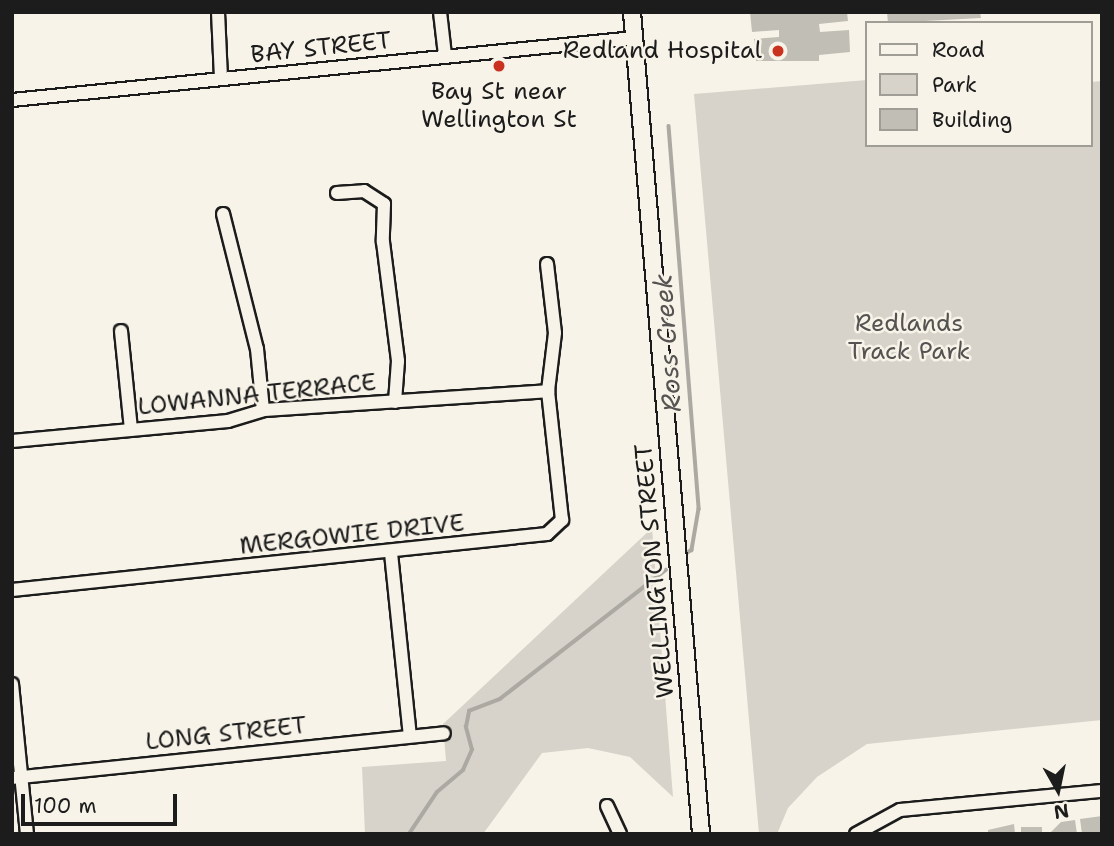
<!DOCTYPE html>
<style>
body{margin:0}
#map{position:relative;width:1114px;height:846px;overflow:hidden;background:#f7f3e8;font-family:"Shantell Sans",sans-serif}
div>[style]{position:absolute}
.green>*{inset:0;background:#d7d3cb}
.stream>*{height:3.5px;margin:-1.75px;padding:0 1.75px;transform-origin:1.75px;border-radius:1.75px;background:#aca9a2}
.building>*{inset:0;background:#c0beb5;transform-origin:0 0}
.roads{filter:drop-shadow(2px 0 #1c1c1c) drop-shadow(-2px 0 #1c1c1c) drop-shadow(0 2px #1c1c1c) drop-shadow(0 -2px #1c1c1c)}
.minor>*{height:12px;margin:-6px;padding:0 6px;transform-origin:6px;border-radius:6px;background:#f7f3e8}
.major>*{height:16px;margin:-8px;padding:0 8px;transform-origin:8px;border-radius:8px;background:#f7f3e8}
.dots>*{width:19px;height:19px;translate:-50% -50%;box-sizing:border-box;border:4px solid #f7f3e8;border-radius:50%}
span{translate:-50% -50%;white-space:nowrap;text-align:center;line-height:1.15;-webkit-text-stroke:5px #f7f3e8;paint-order:stroke}
.street-label{font-size:24px;color:#1c1c1c}
.poi-label{font-size:24px;color:#1c1c1c}
.right{translate:-100% -50%;text-align:right}
.park-label{font-size:24px;color:#545351}
.water-label{font-size:26px;color:#565452;font-style:italic}
.frame{position:absolute;inset:0;border:14px solid #1c1c1c;pointer-events:none}
.legend{position:absolute;left:865px;top:21px;width:228px;height:126px;box-sizing:border-box;background:#f7f3e8;border:2px solid #9f9d96;margin:0;padding:9px 12px;list-style:none;font-size:21px;color:#1c1c1c}
.legend li{display:flex;align-items:center;gap:14px;height:35px}
.legend b{width:35px;border:2px solid #9f9d96}
.north{position:absolute;left:1023px;top:755px;width:70px;height:70px;-webkit-text-stroke:5px #f7f3e8;paint-order:stroke;rotate:171deg;font-size:19px;font-weight:700;line-height:28px;text-align:center;color:#1c1c1c}
.north::after{content:'';display:block;margin:auto;width:24px;height:32px;background:#1c1c1c;clip-path:polygon(50% 0,100% 100%,50% 72%,0 100%)}
.scale{position:absolute;left:21px;top:794px;width:156px;height:32px;box-sizing:border-box;border:4px solid #1c1c1c;border-top:0;padding-left:9px;font-size:21px;line-height:24px;white-space:nowrap;color:#1c1c1c;-webkit-text-stroke:5px #f7f3e8;paint-order:stroke}
</style>
<div id="map">
<div class="green">
<i style="clip-path:polygon(867px 80px,867px 145px,1091px 145px,1091px 82px,1102px 81px,1102px 720px,867px 744px,817px 777px,788px 808px,777px 834px,759px 834px,694px 94px)"></i>
<i style="clip-path:polygon(652px 528px,673px 797px,630px 757px,588px 748px,542px 753px,483px 834px,365px 834px,362px 767px,446px 761px,443px 724px)"></i>
</div>
<div class="stream">
<i style="left:669px;top:126px;width:384px;rotate:85.5deg"></i>
<i style="left:699px;top:509px;width:42px;rotate:99.7deg"></i>
<i style="left:692px;top:550px;width:7px;rotate:146deg"></i>
<i style="left:409px;top:834px;width:50px;rotate:-56.3deg"></i>
<i style="left:437px;top:792px;width:34px;rotate:-40deg"></i>
<i style="left:463px;top:770px;width:22px;rotate:-66deg"></i>
<i style="left:472px;top:750px;width:24px;rotate:-105deg"></i>
<i style="left:466px;top:727px;width:16px;rotate:-79deg"></i>
<i style="left:469px;top:711px;width:33px;rotate:-21deg"></i>
<i style="left:500px;top:699px;width:210px;rotate:-37.9deg"></i>
</div>
<div class="building">
<i style="clip-path:polygon(750px 12px,847px 12px,848px 21px,819px 24px,820px 32px,849px 30px,850px 52px,819px 55px,819px 61px,756px 61px,754px 39px,779px 37px,779px 30px,752px 32px)"></i>
<i style="clip-path:polygon(887px 12px,980px 12px,981px 18px,888px 23px)"></i>
<i style="clip-path:polygon(1102px 816px,1102px 834px,1082px 834px,1080px 819px)"></i>
<i style="clip-path:polygon(1075px 820px,1077px 834px,1049px 834px,1061px 822px)"></i>
<i style="clip-path:polygon(1014px 824px,1015px 834px,988px 834px,988px 830px)"></i>
<i style="left:1021px;top:827px;width:21px;height:7px"></i>
</div>
<div class="roads">
<div class="minor">
<i style="left:218px;top:12px;width:67px;rotate:87.4deg"></i>
<i style="left:440px;top:12px;width:43px;rotate:83.4deg"></i>
<i style="left:12px;top:100px;width:625px;rotate:-5.69deg"></i>
<i style="left:337px;top:193px;width:27px;rotate:-4deg"></i>
<i style="left:364px;top:191px;width:24px;rotate:33deg"></i>
<i style="left:384px;top:204px;width:38px;rotate:92deg"></i>
<i style="left:383px;top:242px;width:120px;rotate:82.8deg"></i>
<i style="left:398px;top:361px;width:41px;rotate:94.2deg"></i>
<i style="left:223px;top:214px;width:139px;rotate:75.9deg"></i>
<i style="left:257px;top:349px;width:61px;rotate:84.4deg"></i>
<i style="left:547px;top:264px;width:69px;rotate:83.4deg"></i>
<i style="left:555px;top:333px;width:58px;rotate:96.9deg"></i>
<i style="left:121px;top:331px;width:99px;rotate:84.2deg"></i>
<i style="left:12px;top:441px;width:217px;rotate:-5.3deg"></i>
<i style="left:228px;top:421px;width:37px;rotate:-17deg"></i>
<i style="left:263px;top:410px;width:286px;rotate:-3.8deg"></i>
<i style="left:391px;top:553px;width:184px;rotate:84.1deg"></i>
<i style="left:12px;top:590px;width:538px;rotate:-5.98deg"></i>
<i style="left:547px;top:534px;width:21px;rotate:-43deg"></i>
<i style="left:562px;top:520px;width:130px;rotate:-96.2deg"></i>
<i style="left:12px;top:684px;width:151px;rotate:84.3deg"></i>
<i style="left:12px;top:778px;width:434px;rotate:-5.9deg"></i>
<i style="left:607px;top:806px;width:31px;rotate:65deg"></i>
<i style="left:856px;top:834px;width:50px;rotate:-28.6deg"></i>
<i style="left:900px;top:810px;width:203px;rotate:-5.4deg"></i>
</div>
<div class="major">
<i style="left:632px;top:12px;width:825px;rotate:85.2deg"></i>
</div>
</div>
<div class="dots">
<i style="left:778px;top:51px;background:#c8321e"></i>
<i style="left:499px;top:66px;background:#c8321e"></i>
</div>
<div class="street-label">
<span style="left:321px;top:48px;rotate:-6deg">BAY STREET</span>
<span style="left:257px;top:395px;rotate:-6deg">LOWANNA TERRACE</span>
<span style="left:352px;top:535px;rotate:-6deg">MERGOWIE DRIVE</span>
<span style="left:655px;top:571px;rotate:-95deg">WELLINGTON STREET</span>
<span style="left:226px;top:734px;rotate:-6deg">LONG STREET</span>
</div>
<div class="poi-label">
<span class="right" style="left:762px;top:51px">Redland Hospital</span>
<span style="left:499px;top:106px">Bay St near<br>Wellington St</span>
</div>
<div class="park-label">
<span style="left:909px;top:338px">Redlands<br>Track Park</span>
</div>
<div class="water-label">
<span style="left:667px;top:343px;rotate:-94deg">Ross Creek</span>
</div>
<div class="frame"></div>
<ul class="legend">
<li><b style="height:9px;background:#f7f3e8"></b>Road</li>
<li><b style="height:19px;background:#d7d3cb"></b>Park</li>
<li><b style="height:19px;background:#c0beb5"></b>Building</li>
</ul>
<div class="north">N</div>
<div class="scale">100 m</div>
</div>
